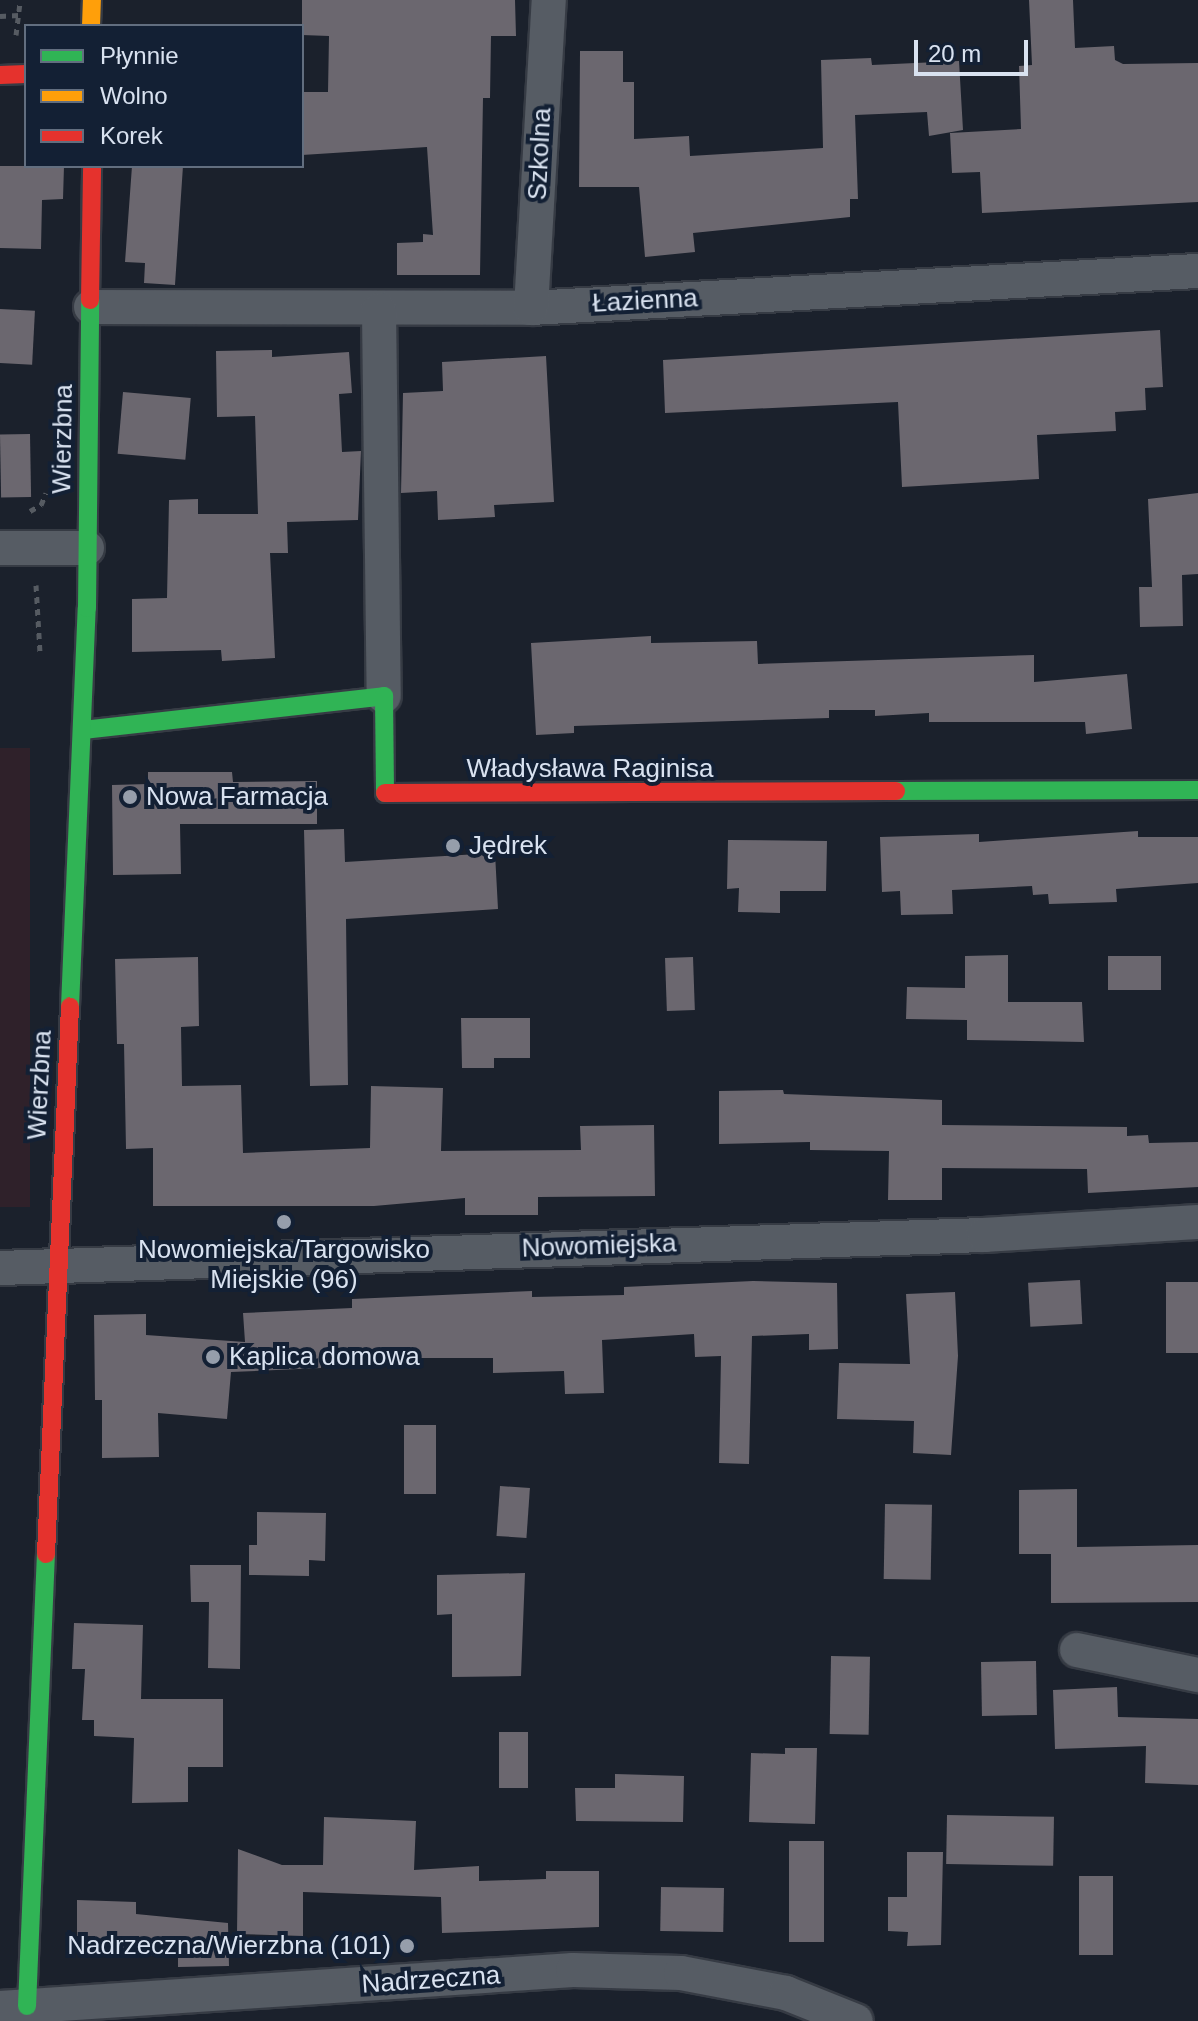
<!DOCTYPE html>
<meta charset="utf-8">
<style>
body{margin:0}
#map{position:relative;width:1198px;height:2021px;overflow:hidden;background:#1b212c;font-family:Arial,sans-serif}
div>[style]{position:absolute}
.commercial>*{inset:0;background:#2f212a;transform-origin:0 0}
.building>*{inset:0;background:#6b676f;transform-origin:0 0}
.path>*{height:5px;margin-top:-2.5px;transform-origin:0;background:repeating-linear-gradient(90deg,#565b62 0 6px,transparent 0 12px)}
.roads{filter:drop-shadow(2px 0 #363b44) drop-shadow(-2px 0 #363b44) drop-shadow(0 2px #363b44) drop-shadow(0 -2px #363b44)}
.street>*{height:34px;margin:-17px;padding:0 17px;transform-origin:17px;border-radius:17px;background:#565c64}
.fast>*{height:18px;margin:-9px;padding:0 9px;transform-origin:9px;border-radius:9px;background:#30b455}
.slow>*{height:18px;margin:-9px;padding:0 9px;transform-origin:9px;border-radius:9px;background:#ff9f0a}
.jam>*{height:18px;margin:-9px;padding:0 9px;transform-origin:9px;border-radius:9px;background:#e5322d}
.dots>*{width:22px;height:22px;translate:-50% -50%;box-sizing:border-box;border:4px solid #132034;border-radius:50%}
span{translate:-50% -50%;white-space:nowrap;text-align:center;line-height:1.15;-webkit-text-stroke:8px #132034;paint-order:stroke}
.street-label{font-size:26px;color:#d9e2f0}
.poi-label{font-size:26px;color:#d9e2f0}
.left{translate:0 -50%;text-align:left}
.right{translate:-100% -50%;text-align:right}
.legend{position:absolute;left:24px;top:24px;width:280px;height:144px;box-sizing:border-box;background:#132034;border:2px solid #626e7f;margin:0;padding:10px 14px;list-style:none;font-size:24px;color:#d9e2f0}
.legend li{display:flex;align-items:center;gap:16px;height:40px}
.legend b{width:40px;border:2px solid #626e7f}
.scale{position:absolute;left:914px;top:40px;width:114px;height:36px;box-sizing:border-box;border:4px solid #d9e2f0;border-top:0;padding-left:10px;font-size:24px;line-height:28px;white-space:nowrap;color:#d9e2f0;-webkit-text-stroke:6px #132034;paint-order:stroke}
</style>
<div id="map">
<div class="commercial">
<i style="left:30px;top:748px;width:459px;height:30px;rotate:90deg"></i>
</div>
<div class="building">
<i style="clip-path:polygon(302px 0,515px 0,516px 36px,491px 36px,490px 98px,483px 98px,480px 275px,397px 275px,397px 243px,423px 242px,423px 234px,433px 235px,427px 147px,302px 155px,302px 92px,328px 92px,329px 36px,302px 35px)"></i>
<i style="clip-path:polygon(1029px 0,1073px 0,1075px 48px,1114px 46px,1115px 60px,1123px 64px,1198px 63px,1198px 202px,982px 213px,980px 172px,952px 173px,950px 133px,1021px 129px,1019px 66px,1032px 65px)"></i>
<i style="clip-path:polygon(580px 51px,623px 51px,623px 82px,634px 82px,634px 139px,689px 136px,690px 156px,823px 148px,821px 60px,871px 58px,872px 65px,959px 61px,963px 130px,929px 136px,927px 112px,855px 115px,858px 199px,850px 199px,850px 217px,693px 233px,695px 252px,645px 257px,639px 187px,579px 187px)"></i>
<i style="clip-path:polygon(0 166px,64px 166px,63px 199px,42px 200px,41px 249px,0 248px)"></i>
<i style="clip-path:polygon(132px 166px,183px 166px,175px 285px,144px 283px,145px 263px,125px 262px)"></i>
<i style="left:0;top:309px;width:35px;height:54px;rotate:3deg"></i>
<i style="clip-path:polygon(1160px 330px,1163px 387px,1145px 388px,1146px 410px,1115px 412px,1116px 431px,1037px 435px,1039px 479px,902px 487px,898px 402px,665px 413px,663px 360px)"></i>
<i style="clip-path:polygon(272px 350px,272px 357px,349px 352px,352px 393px,339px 394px,342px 452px,361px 451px,358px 520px,287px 522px,288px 553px,270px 553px,275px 658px,222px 661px,221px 650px,132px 652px,132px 599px,167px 598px,169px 500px,198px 499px,198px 514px,258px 514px,255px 416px,217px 417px,216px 351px)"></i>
<i style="clip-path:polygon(546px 356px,554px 502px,494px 505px,495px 517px,438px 520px,437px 491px,401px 493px,403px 393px,443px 391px,442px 362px)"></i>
<i style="left:123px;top:392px;width:68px;height:62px;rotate:5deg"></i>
<i style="left:30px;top:434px;width:63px;height:30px;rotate:89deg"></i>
<i style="clip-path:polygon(1198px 493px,1198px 574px,1182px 575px,1183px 626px,1140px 627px,1139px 587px,1152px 587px,1148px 499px)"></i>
<i style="clip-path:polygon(651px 636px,651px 643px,757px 641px,758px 664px,1034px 655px,1034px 682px,1127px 674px,1132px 729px,1086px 734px,1085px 722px,929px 722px,929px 713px,875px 716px,875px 710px,829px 710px,829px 718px,574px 726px,574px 733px,536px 735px,531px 643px)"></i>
<i style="clip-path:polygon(148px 772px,232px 772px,233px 782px,317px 781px,317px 824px,180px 824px,181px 874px,113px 875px,112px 785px,148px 784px)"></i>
<i style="clip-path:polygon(344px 829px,345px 862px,495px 853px,498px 909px,346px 919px,348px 1085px,310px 1086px,304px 830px)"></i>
<i style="clip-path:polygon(1138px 831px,1138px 837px,1198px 837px,1198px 883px,1116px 889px,1117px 902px,1049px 904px,1048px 894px,1033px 895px,1032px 886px,952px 890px,953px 914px,901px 915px,900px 891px,882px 892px,880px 837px,979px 834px,979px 842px)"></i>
<i style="clip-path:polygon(728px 840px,827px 841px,826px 891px,780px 891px,780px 913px,738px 912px,739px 888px,727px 889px)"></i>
<i style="clip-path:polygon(1008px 955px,1008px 1002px,1082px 1002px,1084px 1042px,967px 1040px,967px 1020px,906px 1019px,907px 987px,965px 988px,965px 956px)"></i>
<i style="left:1108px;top:956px;width:53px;height:34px"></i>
<i style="clip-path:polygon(198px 957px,199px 1026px,181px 1027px,182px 1086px,241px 1085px,243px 1153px,370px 1148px,371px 1086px,443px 1088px,441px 1151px,581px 1150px,580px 1126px,654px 1125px,655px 1196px,538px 1197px,538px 1215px,465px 1215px,465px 1198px,374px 1206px,153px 1206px,153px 1148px,126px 1149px,124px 1044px,117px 1044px,115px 959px)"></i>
<i style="left:693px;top:957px;width:53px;height:28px;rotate:88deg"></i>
<i style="clip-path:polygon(461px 1018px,530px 1018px,530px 1058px,494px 1058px,494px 1068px,462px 1068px)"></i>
<i style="clip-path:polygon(783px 1090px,784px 1094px,942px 1100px,942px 1125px,1127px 1127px,1127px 1136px,1148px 1135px,1149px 1143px,1198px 1142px,1198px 1187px,1088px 1193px,1087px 1169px,942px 1168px,942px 1200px,888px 1200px,889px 1151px,810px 1150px,810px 1142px,719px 1144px,719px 1091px)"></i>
<i style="left:1080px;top:1280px;width:44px;height:52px;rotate:87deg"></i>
<i style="clip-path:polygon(753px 1281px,837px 1283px,838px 1349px,809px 1350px,809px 1334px,752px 1336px,749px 1464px,719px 1463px,721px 1356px,695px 1357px,694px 1334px,602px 1340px,604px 1393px,565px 1394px,564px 1371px,493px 1373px,493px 1358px,321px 1358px,321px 1368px,231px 1372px,227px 1419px,158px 1413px,159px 1457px,102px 1458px,102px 1400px,95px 1400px,94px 1315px,146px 1314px,146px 1335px,245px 1342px,243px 1313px,352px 1308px,352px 1299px,532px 1291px,532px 1297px,624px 1295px,624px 1287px)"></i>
<i style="left:1166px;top:1282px;width:32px;height:71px"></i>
<i style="clip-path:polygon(955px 1292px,958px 1356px,951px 1455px,913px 1453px,914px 1421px,837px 1419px,839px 1363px,910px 1364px,906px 1294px)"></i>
<i style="left:404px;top:1425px;width:32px;height:69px"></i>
<i style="left:500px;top:1486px;width:30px;height:50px;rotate:4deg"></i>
<i style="clip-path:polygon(1077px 1489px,1077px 1547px,1198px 1545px,1198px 1602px,1051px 1603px,1051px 1554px,1019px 1554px,1019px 1490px)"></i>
<i style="left:885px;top:1504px;width:47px;height:75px;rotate:1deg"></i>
<i style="clip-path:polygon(257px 1512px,326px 1513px,325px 1561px,309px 1560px,309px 1576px,249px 1575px,249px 1545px,257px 1545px)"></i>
<i style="clip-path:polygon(190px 1565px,241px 1565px,240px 1669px,208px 1668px,209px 1602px,191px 1602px)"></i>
<i style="clip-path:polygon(525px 1573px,521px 1676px,452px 1677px,452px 1614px,437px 1615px,437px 1575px)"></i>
<i style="clip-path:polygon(74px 1623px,143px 1625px,141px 1699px,223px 1699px,223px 1767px,188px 1767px,188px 1802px,132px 1803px,134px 1738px,94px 1736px,94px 1720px,82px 1720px,85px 1669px,72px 1669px)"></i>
<i style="left:831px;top:1656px;width:39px;height:78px;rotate:1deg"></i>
<i style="left:1036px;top:1661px;width:54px;height:55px;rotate:89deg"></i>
<i style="clip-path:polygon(1117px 1687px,1118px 1717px,1198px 1719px,1198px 1785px,1145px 1783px,1146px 1746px,1055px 1749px,1053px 1690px)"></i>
<i style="left:499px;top:1732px;width:29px;height:56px"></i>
<i style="clip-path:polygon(785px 1748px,817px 1748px,815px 1824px,749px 1822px,751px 1753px,785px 1754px)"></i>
<i style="clip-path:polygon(615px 1774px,684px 1776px,683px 1822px,576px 1821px,575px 1788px,615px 1788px)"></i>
<i style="left:947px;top:1815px;width:107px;height:49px;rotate:1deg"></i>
<i style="clip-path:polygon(324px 1817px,416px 1821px,414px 1870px,479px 1866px,479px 1881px,546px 1879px,546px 1871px,599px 1871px,599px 1927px,442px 1933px,441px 1897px,303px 1892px,303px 1936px,237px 1934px,238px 1849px,282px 1865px,323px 1865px)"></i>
<i style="left:789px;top:1841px;width:35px;height:101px"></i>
<i style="clip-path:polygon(907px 1852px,943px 1852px,941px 1945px,907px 1946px,908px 1932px,888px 1931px,888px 1897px,907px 1897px)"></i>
<i style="left:1079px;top:1876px;width:34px;height:79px"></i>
<i style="left:661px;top:1887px;width:63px;height:44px;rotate:1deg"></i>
<i style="clip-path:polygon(77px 1900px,136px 1902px,136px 1914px,228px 1923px,229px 1966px,178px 1967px,178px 1956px,94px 1954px,95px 1936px,77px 1936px)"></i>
</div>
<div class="path">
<i style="left:0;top:16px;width:19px;rotate:-3deg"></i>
<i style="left:16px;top:35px;width:35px;rotate:-83deg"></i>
<i style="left:30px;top:511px;width:13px;rotate:-29deg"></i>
<i style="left:41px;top:505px;width:13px;rotate:-67deg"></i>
<i style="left:36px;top:585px;width:68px;rotate:86.6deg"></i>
</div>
<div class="roads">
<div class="street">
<i style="left:91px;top:307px;width:440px;rotate:0.1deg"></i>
<i style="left:531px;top:308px;width:668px;rotate:-3.18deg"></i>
<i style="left:531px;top:308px;width:309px;rotate:-86.7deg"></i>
<i style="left:379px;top:310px;width:386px;rotate:89.3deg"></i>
<i style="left:0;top:548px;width:87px"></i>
<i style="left:0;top:1268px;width:985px;rotate:-1.92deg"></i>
<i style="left:984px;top:1235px;width:214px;rotate:-3.5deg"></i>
<i style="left:1077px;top:1650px;width:124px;rotate:11.7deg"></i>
<i style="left:0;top:2008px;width:574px;rotate:-3.79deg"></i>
<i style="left:573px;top:1970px;width:108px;rotate:1.6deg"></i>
<i style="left:681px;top:1973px;width:107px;rotate:10.8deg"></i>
<i style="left:786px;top:1993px;width:75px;rotate:21.8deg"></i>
</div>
<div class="fast">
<i style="left:83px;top:730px;width:303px;rotate:-6.4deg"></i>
<i style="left:384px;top:696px;width:97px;rotate:89.4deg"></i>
<i style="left:896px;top:791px;width:302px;rotate:-0.2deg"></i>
<i style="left:70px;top:1007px;width:399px;rotate:-87.6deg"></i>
<i style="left:87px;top:608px;width:308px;rotate:-89.4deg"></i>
<i style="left:27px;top:2006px;width:452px;rotate:-87.6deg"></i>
</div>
<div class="slow">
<i style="left:91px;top:26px;width:26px;rotate:-88deg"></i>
</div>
<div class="jam">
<i style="left:0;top:75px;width:26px;rotate:-2deg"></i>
<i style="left:90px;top:300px;width:134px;rotate:-89.1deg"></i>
<i style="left:385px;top:793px;width:511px;rotate:-0.22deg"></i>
<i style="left:46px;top:1554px;width:548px;rotate:-87.49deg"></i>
</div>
</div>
<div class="dots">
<i style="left:130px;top:797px;background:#969eab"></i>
<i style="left:453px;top:846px;background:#969eab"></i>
<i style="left:284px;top:1222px;background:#969eab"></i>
<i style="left:213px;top:1357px;background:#969eab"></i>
<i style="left:407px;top:1946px;background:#969eab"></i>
</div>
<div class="street-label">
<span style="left:540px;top:154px;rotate:-87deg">Szkolna</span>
<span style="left:645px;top:301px;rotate:-3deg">Łazienna</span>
<span style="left:63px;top:439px;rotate:-89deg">Wierzbna</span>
<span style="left:590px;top:769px">Władysława Raginisa</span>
<span style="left:40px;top:1085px;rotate:-87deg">Wierzbna</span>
<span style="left:599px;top:1246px;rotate:-2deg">Nowomiejska</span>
<span style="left:431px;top:1980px;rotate:-4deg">Nadrzeczna</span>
</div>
<div class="poi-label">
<span class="left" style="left:146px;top:797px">Nowa Farmacja</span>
<span class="left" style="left:469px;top:846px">Jędrek</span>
<span style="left:284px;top:1265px">Nowomiejska/Targowisko<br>Miejskie (96)</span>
<span class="left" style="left:229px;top:1357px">Kaplica domowa</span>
<span class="right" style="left:391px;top:1946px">Nadrzeczna/Wierzbna (101)</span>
</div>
<ul class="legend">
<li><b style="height:10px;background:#30b455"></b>Płynnie</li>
<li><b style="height:10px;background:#ff9f0a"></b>Wolno</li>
<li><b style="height:10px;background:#e5322d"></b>Korek</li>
</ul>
<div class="scale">20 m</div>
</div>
